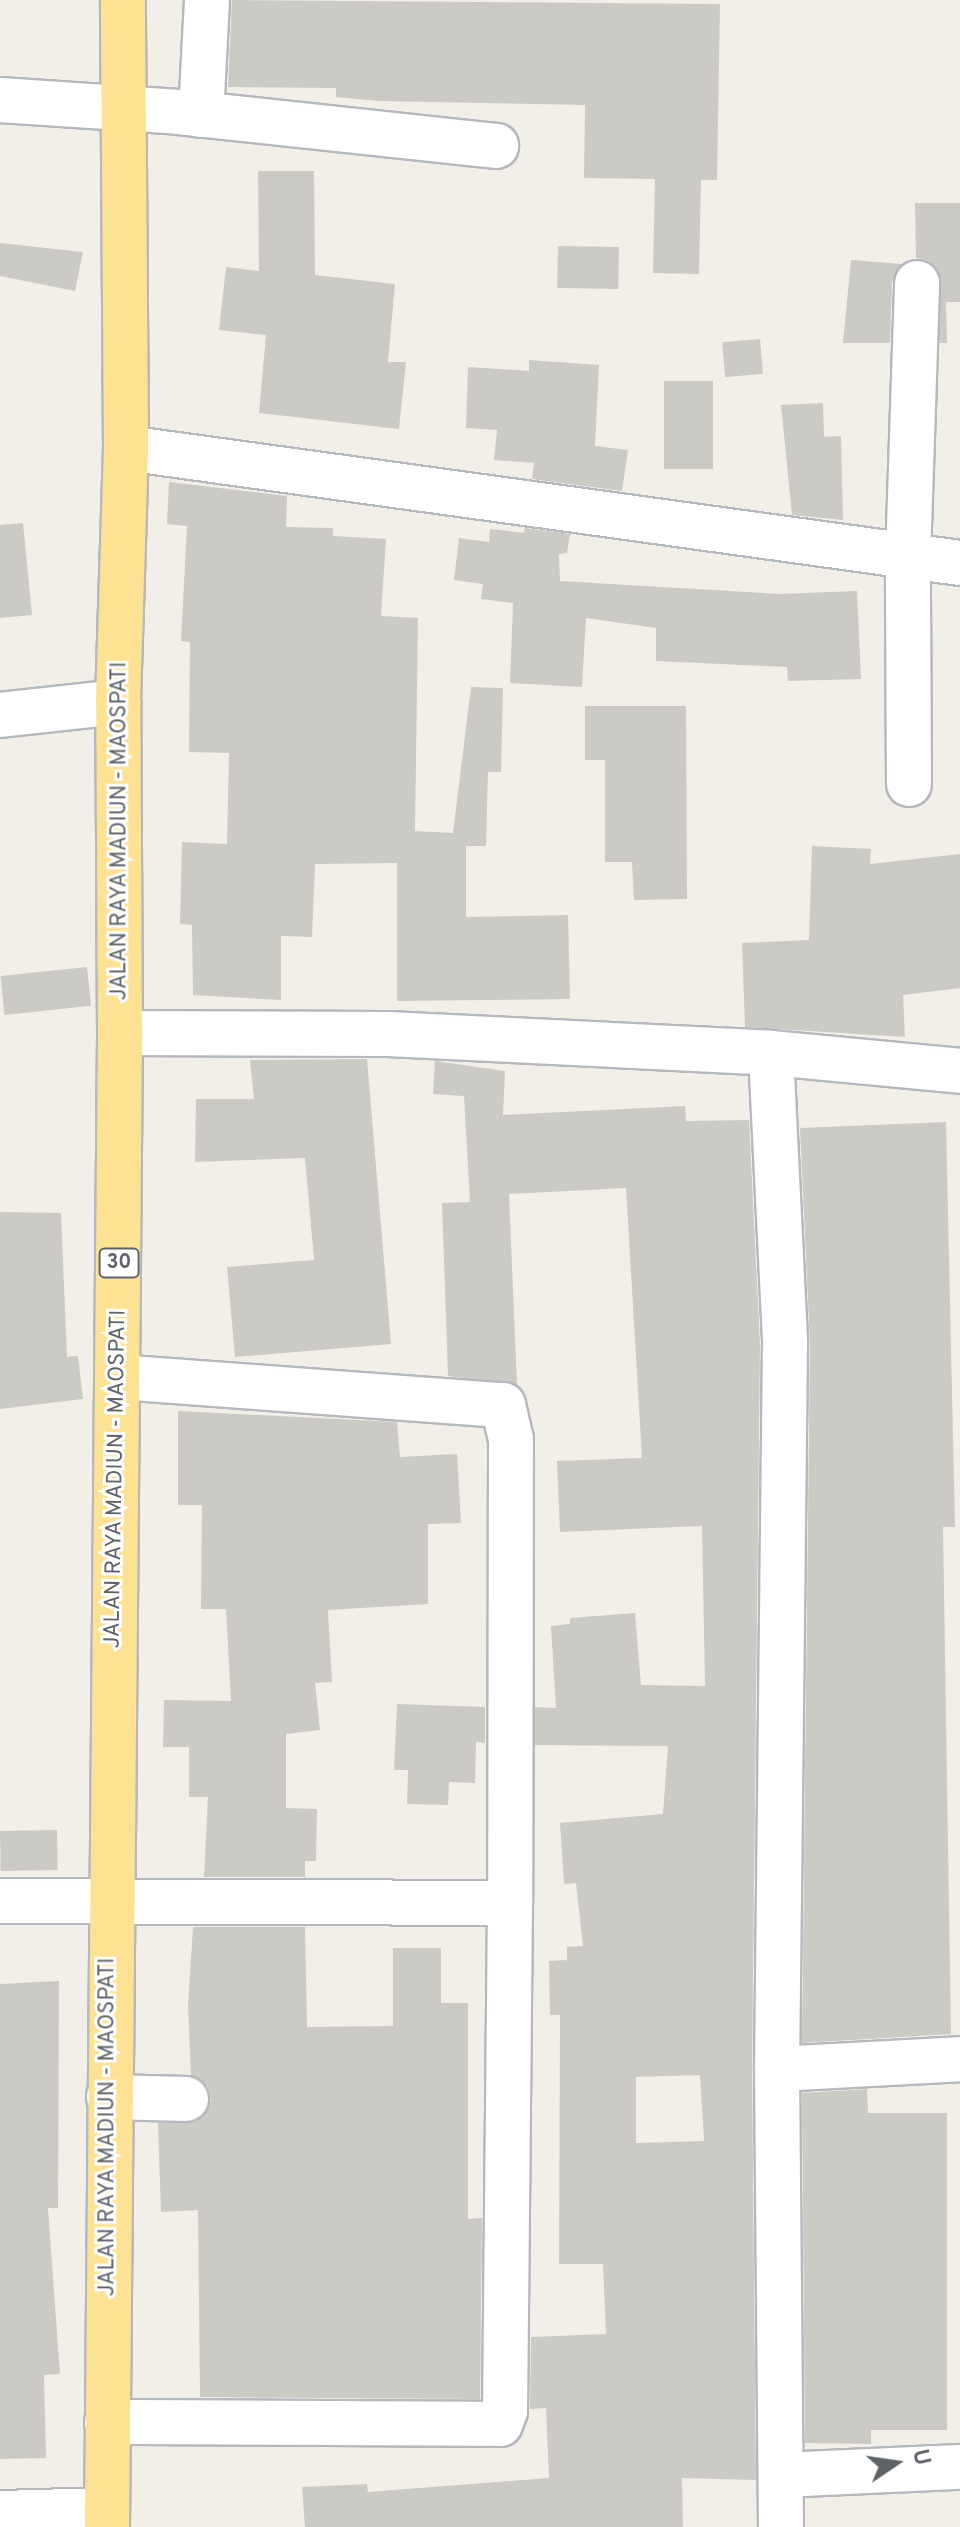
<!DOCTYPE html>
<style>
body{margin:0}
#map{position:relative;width:960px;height:2527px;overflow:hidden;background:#f1efe8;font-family:Overpass,sans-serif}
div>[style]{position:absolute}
.building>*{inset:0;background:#cccac5;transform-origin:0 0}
.roads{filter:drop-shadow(2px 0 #b5b8bc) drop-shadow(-2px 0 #b5b8bc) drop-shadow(0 2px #b5b8bc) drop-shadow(0 -2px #b5b8bc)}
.minor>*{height:44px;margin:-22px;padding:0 22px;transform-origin:22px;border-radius:22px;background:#fff}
.highway>*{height:44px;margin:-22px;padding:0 22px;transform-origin:22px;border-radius:22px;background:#fde293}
span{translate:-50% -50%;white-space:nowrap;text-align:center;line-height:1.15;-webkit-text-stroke:6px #fff;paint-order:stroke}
.shield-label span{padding:2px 6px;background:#fff;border:2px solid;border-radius:6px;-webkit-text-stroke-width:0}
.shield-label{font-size:20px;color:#5f6368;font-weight:700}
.street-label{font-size:22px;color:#5f6368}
.north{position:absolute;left:856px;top:2423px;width:80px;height:80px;-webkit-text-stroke:6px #fff;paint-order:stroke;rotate:77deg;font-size:22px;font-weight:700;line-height:32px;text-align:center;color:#5f6368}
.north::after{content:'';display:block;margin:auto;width:28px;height:36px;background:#5f6368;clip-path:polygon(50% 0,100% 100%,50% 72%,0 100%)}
</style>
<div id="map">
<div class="building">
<i style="clip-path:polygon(232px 0,720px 4px,717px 180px,701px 180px,699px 274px,653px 273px,655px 179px,584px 178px,585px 105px,379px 101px,336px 97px,336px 88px,228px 87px)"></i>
<i style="clip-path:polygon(258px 171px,314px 171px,315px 275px,395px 284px,388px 362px,406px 362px,399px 429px,259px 413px,266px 335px,219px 330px,226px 267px,259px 271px)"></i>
<i style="clip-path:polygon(915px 203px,960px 203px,960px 302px,946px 302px,947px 343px,940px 343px,939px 272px,929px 261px,916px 258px)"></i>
<i style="clip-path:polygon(0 243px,83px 252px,75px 291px,0 276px)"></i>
<i style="left:558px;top:246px;width:61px;height:42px;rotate:1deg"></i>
<i style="clip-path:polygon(851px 260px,902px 264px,892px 282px,890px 343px,843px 343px)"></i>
<i style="left:760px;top:339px;width:35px;height:38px;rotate:85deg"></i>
<i style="clip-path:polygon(529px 360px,599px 365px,595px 446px,628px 450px,622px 491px,532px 479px,534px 463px,494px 460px,497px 430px,466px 428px,468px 367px,529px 371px)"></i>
<i style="left:664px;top:381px;width:49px;height:88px"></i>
<i style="clip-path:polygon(823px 403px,824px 437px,841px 436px,843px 520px,792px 515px,781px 405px)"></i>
<i style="clip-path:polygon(169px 482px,287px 496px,286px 527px,333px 528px,333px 536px,386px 539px,381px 616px,418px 618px,415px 831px,453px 833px,471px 687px,503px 688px,501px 772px,488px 772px,486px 846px,466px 846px,466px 917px,568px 915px,570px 999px,397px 1001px,397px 863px,315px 864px,312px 937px,281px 936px,281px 1000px,193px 995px,192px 925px,180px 924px,182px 842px,227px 844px,229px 753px,189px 752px,190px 642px,181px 641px,187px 526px,167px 524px)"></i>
<i style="clip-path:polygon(23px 523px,32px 615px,0 618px,0 525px)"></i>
<i style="clip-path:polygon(525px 528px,570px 534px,567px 553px,559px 554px,560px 581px,779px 594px,857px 591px,861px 679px,788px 681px,787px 667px,656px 661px,656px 628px,586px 618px,582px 687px,510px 683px,513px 603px,481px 599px,483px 584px,454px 580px,459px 538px,489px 542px,490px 529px,524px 533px)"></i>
<i style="clip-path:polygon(585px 706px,686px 706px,687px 899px,634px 900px,632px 862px,605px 862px,605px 760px,585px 760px)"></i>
<i style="clip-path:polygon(812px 846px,871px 849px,870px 864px,960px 854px,960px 988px,903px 995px,905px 1037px,745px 1027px,742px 943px,809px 940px)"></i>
<i style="left:87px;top:967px;width:39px;height:87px;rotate:84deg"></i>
<i style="clip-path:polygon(367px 1059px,391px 1344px,235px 1357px,227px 1267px,314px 1260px,305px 1158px,195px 1162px,196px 1099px,254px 1099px,250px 1060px)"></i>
<i style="clip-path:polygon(evenodd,435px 1061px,505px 1071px,503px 1115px,685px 1106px,686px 1121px,749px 1120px,760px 1344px,752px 2069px,756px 2480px,682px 2478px,683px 2527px,305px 2527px,302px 2487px,367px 2484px,368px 2492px,549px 2478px,546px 2408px,530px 2409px,531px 2337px,606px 2334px,603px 2264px,559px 2264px,560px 2015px,550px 2015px,549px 1961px,567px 1960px,567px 1947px,583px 1946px,576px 1883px,564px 1884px,560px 1823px,663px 1814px,668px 1746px,535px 1745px,535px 1707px,556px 1708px,551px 1626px,570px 1624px,570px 1618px,635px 1613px,641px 1685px,705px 1686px,702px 1526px,560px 1532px,557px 1461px,642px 1458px,626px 1188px,509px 1194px,517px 1385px,448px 1376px,442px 1203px,470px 1202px,464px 1096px,433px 1094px,435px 1061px,700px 2075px,704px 2141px,636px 2143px,636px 2077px,700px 2075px)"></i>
<i style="clip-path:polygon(946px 1122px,955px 1527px,943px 1527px,951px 2034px,802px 2043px,810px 1344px,800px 1128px)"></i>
<i style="clip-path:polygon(0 1212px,61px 1213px,67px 1357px,78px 1356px,83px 1399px,0 1409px)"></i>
<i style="clip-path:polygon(178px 1411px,397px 1422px,400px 1457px,457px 1454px,461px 1523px,428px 1524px,428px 1604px,328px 1610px,332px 1682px,315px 1683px,320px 1730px,286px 1734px,286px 1808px,317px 1809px,316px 1861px,305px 1861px,305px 1877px,204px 1877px,208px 1797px,189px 1797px,189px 1747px,163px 1747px,164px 1700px,231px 1701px,226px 1609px,201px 1609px,202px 1505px,178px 1505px)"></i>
<i style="clip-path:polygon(397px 1704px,485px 1707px,485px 1743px,476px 1742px,475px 1783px,449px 1782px,448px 1805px,407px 1804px,408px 1770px,394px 1770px)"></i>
<i style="left:57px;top:1830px;width:40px;height:57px;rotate:89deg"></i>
<i style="clip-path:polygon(193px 1927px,305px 1927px,307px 2027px,393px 2026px,393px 1948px,441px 1948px,441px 2003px,468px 2003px,468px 2219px,482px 2218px,480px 2399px,200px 2397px,198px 2210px,161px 2212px,158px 2123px,197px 2121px,211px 2100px,208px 2086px,191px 2075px,188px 2006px)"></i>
<i style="clip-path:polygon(59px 1981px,58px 2208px,48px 2208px,60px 2374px,44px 2375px,46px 2458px,0 2459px,0 1984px)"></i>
<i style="clip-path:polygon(867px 2089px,868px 2113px,947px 2113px,947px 2430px,871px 2430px,871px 2444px,805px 2443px,802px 2093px)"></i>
</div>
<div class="roads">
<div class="minor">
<i style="left:0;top:100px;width:179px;rotate:3.8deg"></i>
<i style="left:179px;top:112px;width:319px;rotate:6.1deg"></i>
<i style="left:201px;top:115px;width:115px;rotate:-87deg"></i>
<i style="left:126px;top:448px;width:842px;rotate:7.85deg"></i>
<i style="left:0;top:715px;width:119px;rotate:-6.3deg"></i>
<i style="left:909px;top:784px;width:226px;rotate:-90.3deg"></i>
<i style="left:908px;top:558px;width:275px;rotate:-88.1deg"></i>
<i style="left:120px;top:1033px;width:268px;rotate:0.2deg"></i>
<i style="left:388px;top:1034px;width:383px;rotate:2.8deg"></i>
<i style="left:771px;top:1053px;width:190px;rotate:5.4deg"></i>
<i style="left:771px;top:1053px;width:291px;rotate:87.2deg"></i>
<i style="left:785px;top:1344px;width:725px;rotate:90.63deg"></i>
<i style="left:777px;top:2069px;width:458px;rotate:89.5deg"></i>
<i style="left:118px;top:1377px;width:386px;rotate:4.2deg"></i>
<i style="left:503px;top:1405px;width:35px;rotate:77deg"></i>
<i style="left:511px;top:1439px;width:464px;rotate:90.1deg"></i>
<i style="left:0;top:1901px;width:510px;rotate:0.22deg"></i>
<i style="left:510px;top:1903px;width:508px;rotate:90.56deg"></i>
<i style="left:505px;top:2411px;width:14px;rotate:111deg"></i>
<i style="left:500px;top:2424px;width:393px;rotate:-179.7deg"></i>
<i style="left:777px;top:2069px;width:183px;rotate:-3.1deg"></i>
<i style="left:109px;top:2097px;width:77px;rotate:1.5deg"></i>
<i style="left:781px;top:2475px;width:179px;rotate:-2.6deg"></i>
<i style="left:0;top:2513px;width:107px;rotate:-1.6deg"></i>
</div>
<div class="highway">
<i style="left:107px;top:2527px;width:1494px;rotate:-89.5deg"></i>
<i style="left:120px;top:1033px;width:331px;rotate:-90.3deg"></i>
<i style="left:118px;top:702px;width:254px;rotate:-88.2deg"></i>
<i style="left:126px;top:448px;width:448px;rotate:-90.4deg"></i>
</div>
</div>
<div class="shield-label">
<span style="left:119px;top:1263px">30</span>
</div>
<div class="street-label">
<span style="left:120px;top:831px;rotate:-90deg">JALAN RAYA MADIUN - MAOSPATI</span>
<span style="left:116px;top:1479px;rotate:-89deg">JALAN RAYA MADIUN - MAOSPATI</span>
<span style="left:108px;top:2127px;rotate:-90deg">JALAN RAYA MADIUN - MAOSPATI</span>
</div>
<div class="north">U</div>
</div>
